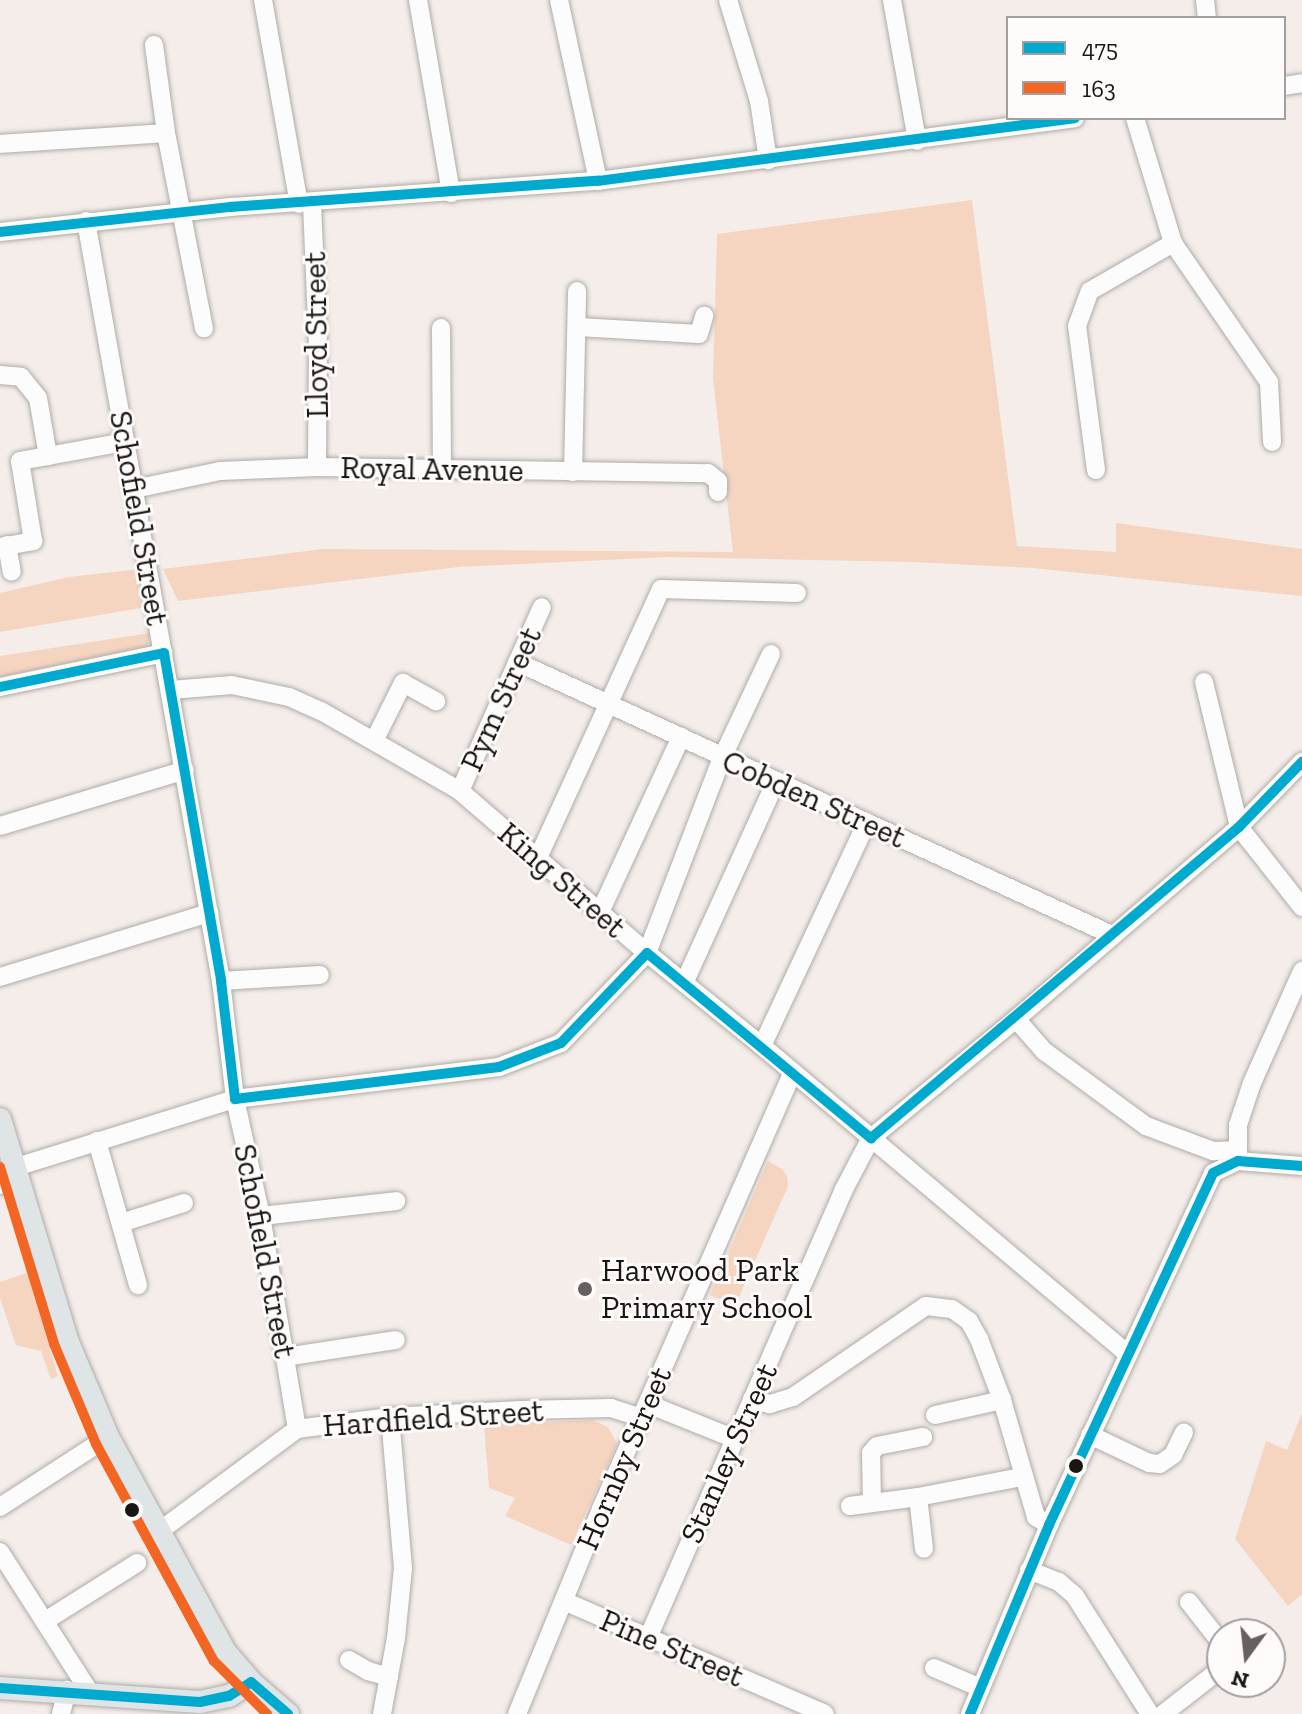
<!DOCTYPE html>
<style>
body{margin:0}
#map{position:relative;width:1302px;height:1714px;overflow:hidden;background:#f4ede9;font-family:"Zilla Slab",serif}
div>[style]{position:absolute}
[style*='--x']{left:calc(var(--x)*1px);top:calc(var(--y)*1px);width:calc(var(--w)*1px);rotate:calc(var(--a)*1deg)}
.green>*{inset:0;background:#f5d5c0}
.roads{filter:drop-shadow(0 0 2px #b0aba8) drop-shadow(0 0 2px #b0aba8)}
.minor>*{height:18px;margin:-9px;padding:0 9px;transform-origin:9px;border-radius:9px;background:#fdfcfc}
.major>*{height:22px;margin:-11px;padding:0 11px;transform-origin:11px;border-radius:11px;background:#dfe4e7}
.bus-1>*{height:10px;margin:-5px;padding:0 5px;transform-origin:5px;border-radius:5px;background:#00a9ce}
.bus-2>*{height:10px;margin:-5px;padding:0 5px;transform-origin:5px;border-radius:5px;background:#f26522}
.dots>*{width:22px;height:22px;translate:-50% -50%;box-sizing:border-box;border:4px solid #fefbfa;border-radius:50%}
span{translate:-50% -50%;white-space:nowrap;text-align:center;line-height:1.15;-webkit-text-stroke:6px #fefbfa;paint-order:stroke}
.street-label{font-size:32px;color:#1a1614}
.poi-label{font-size:32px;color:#1a1614}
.left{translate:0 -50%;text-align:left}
.legend{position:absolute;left:1006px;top:16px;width:280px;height:104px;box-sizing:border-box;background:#fefbfa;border:2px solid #a39f9e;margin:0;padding:10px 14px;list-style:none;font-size:24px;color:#1a1614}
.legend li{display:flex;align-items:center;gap:16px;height:40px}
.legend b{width:40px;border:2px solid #a39f9e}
.north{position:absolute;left:1206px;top:1618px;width:80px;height:80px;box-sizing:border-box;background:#fefbfa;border:2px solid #a39f9e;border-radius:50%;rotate:195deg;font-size:22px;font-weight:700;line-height:32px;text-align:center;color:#1a1614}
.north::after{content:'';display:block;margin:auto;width:28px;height:36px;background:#66615f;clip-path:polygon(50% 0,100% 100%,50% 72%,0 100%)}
</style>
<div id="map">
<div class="green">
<div style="clip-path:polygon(972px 200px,1017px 546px,1116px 552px,1116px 523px,1302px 549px,1302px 596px,1033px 568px,913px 562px,668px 557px,459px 567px,178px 601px,163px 569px,323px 549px,733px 552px,713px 379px,717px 234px)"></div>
<div style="clip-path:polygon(140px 569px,147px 607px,0 632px,0 593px,69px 577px)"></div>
<div style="clip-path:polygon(150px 633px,147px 647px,0 677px,0 656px)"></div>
<div style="clip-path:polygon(768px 1161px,782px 1169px,787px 1176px,788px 1186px,735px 1306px,710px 1295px)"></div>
<div style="clip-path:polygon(27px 1273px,58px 1376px,51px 1379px,41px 1351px,16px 1345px,0 1298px,0 1282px)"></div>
<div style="clip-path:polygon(1302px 1413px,1302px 1594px,1288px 1606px,1235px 1539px,1266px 1441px,1287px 1450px)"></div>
<div style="clip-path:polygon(592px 1420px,608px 1427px,617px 1444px,571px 1545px,505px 1516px,515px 1498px,489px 1488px,484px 1425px)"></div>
</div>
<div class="roads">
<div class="minor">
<div style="--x:263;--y:0;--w:207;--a:80"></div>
<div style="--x:418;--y:0;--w:196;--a:80.3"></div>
<div style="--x:559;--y:0;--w:185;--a:77.8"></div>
<div style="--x:728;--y:0;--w:106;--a:72.9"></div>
<div style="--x:759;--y:101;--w:60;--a:81.3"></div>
<div style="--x:892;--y:0;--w:143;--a:79.9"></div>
<div style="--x:1205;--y:0;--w:18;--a:84"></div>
<div style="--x:154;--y:45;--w:89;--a:82.2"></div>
<div style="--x:166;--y:133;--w:199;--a:79"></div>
<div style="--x:1284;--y:86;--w:18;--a:-9"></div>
<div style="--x:1135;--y:118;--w:131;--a:73.1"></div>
<div style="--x:1173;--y:243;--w:169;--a:55.4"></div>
<div style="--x:1269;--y:382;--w:60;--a:87.1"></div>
<div style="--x:0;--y:144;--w:166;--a:-3.8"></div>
<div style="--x:312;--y:203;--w:143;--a:87.6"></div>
<div style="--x:318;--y:346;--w:121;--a:90.5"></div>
<div style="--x:86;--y:221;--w:772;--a:79.93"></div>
<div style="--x:221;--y:981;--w:119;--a:83.2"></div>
<div style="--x:235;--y:1099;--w:120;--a:77.5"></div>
<div style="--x:261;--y:1216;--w:216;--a:80.4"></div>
<div style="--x:0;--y:232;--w:232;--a:-6.2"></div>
<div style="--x:231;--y:207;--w:368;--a:-4.1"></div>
<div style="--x:598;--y:181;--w:481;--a:-7.5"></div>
<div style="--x:578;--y:327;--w:121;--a:3.3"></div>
<div style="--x:699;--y:334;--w:19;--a:-74"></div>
<div style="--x:441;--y:328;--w:140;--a:89.6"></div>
<div style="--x:0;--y:375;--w:21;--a:5"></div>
<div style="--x:21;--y:377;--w:27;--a:51"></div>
<div style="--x:38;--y:398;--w:59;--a:80.2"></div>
<div style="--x:1096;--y:470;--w:145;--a:-97.5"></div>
<div style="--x:1077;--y:326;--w:37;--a:-70"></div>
<div style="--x:1090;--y:291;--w:96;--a:-30"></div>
<div style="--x:573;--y:472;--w:181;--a:-88.7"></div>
<div style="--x:134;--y:489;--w:88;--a:-11.8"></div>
<div style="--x:220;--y:471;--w:97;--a:-2.4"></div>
<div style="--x:317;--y:467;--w:391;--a:0.9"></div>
<div style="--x:708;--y:473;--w:13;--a:39"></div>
<div style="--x:718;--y:481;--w:11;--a:90"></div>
<div style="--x:7;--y:545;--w:27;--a:80"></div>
<div style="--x:0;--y:547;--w:34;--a:-10"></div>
<div style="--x:33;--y:541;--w:81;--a:-99.2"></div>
<div style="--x:20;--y:461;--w:107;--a:-10.3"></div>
<div style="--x:517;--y:662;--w:655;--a:24.65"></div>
<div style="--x:1204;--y:682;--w:149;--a:76.4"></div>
<div style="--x:1239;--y:827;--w:102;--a:51.8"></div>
<div style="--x:0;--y:687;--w:167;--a:-11.7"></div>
<div style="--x:171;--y:690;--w:61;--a:-4.7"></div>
<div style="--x:232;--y:685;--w:58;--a:11.9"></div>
<div style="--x:289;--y:697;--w:35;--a:24"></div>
<div style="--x:321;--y:711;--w:160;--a:29.9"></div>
<div style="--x:460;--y:791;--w:247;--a:40.9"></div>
<div style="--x:647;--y:953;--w:148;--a:39"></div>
<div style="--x:762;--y:1046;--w:478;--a:40.1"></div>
<div style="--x:374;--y:741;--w:65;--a:-63.4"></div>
<div style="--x:403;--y:683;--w:38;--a:29"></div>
<div style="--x:460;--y:791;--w:201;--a:-66"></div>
<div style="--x:0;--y:826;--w:193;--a:-16.8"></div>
<div style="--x:537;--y:860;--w:298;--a:-65.4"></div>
<div style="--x:661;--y:589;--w:136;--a:1.7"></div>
<div style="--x:601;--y:910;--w:191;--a:-65.2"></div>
<div style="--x:0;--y:977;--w:219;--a:-17"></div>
<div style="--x:221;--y:981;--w:99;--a:-3.5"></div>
<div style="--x:685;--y:981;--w:220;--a:-65.5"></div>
<div style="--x:1016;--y:1019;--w:43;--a:48.8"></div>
<div style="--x:1044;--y:1051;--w:127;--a:36.3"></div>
<div style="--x:1146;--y:1126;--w:72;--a:20.5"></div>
<div style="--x:1213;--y:1151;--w:23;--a:-2"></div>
<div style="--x:762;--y:1046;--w:247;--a:-64.9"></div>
<div style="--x:97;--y:1141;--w:150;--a:74.1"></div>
<div style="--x:1238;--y:1161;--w:36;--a:-90"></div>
<div style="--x:1238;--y:1125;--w:44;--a:-71.6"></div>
<div style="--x:1252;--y:1083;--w:123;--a:-65.9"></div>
<div style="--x:13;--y:1168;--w:232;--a:-17.3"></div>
<div style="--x:235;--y:1099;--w:266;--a:-6.9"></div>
<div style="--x:499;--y:1067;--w:66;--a:-21.2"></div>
<div style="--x:561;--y:1043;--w:124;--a:-46.3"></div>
<div style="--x:647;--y:953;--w:209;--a:-69"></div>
<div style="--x:722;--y:758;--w:115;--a:-64.8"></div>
<div style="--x:0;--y:1185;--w:17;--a:-24"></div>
<div style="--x:261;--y:1216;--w:136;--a:-6.3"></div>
<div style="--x:121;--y:1223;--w:66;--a:-17.6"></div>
<div style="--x:285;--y:1357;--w:112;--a:-8.7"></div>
<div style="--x:752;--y:1399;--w:19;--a:16"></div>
<div style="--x:770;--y:1404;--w:24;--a:-17"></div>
<div style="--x:793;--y:1397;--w:161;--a:-34.4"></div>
<div style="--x:926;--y:1306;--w:26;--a:7"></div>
<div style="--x:952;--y:1309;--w:21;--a:35"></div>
<div style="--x:969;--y:1321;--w:21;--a:61"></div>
<div style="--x:979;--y:1339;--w:65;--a:69.3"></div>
<div style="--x:1002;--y:1400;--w:122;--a:73.8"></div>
<div style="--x:1036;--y:1517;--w:15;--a:32"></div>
<div style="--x:648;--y:1404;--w:94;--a:21.9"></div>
<div style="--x:935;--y:1415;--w:69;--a:-12.6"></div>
<div style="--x:1090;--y:1435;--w:65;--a:25.4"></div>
<div style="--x:1149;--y:1463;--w:11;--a:5"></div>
<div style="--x:1160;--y:1464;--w:16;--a:-35"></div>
<div style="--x:1173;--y:1455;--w:25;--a:-64"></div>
<div style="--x:918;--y:1497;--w:52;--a:83.4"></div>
<div style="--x:872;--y:1503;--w:50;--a:-91.1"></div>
<div style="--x:871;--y:1453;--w:9;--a:-49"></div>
<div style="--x:877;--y:1446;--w:47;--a:-11.1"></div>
<div style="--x:850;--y:1506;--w:69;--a:-7.5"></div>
<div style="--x:918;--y:1497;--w:106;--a:-10.9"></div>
<div style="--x:0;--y:1507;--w:129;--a:-32.9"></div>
<div style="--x:161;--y:1530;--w:169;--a:-36.6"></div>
<div style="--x:297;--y:1429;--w:94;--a:-7.4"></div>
<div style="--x:390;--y:1417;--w:131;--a:-3.1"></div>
<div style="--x:521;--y:1410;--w:90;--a:-1.3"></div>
<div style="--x:611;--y:1408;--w:33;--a:18"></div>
<div style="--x:0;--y:1552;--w:165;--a:57.4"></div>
<div style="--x:1029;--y:1570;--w:32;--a:22"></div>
<div style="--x:1059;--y:1582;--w:21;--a:41"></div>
<div style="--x:1075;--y:1596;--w:140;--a:57.6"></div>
<div style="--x:564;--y:1601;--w:284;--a:23.4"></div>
<div style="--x:1189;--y:1602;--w:53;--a:51.8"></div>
<div style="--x:45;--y:1621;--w:109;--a:-32.2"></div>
<div style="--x:648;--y:1638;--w:488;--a:-66.4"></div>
<div style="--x:843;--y:1191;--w:60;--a:-62.2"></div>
<div style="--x:871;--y:1138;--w:188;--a:-39.4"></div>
<div style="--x:1016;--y:1019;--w:294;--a:-40.7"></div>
<div style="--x:1239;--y:827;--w:91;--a:-45.9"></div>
<div style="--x:349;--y:1660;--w:22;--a:30"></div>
<div style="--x:368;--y:1671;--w:22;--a:16"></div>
<div style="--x:934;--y:1668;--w:51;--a:23.1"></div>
<div style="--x:61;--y:1714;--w:25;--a:-76"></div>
<div style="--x:382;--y:1714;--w:77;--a:-79.6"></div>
<div style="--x:396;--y:1638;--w:70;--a:-84.3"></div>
<div style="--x:403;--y:1568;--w:152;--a:-94.9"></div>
<div style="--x:517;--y:1714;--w:222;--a:-67.7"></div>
<div style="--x:601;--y:1509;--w:477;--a:-66.3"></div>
<div style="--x:970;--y:1714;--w:205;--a:-67.3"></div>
<div style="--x:1049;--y:1525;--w:388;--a:-65"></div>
<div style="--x:1213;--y:1173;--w:28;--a:-26"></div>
<div style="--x:1238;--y:1161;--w:64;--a:4.5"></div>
<div style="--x:1163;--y:1714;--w:75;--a:-37.9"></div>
</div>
<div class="major">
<div style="--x:0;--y:1119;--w:231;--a:73.1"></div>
<div style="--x:67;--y:1340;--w:105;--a:67.1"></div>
<div style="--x:108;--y:1437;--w:246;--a:61.4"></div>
<div style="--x:226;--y:1653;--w:38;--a:49"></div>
<div style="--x:251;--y:1682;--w:49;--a:40.9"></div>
<div style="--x:0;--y:1688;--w:200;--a:4"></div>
<div style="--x:200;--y:1702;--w:30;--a:-12"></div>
<div style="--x:229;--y:1696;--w:26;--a:-32"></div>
</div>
</div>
<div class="bus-1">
<div style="--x:0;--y:232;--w:232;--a:-6.2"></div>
<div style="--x:231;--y:207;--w:368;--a:-4.1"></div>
<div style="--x:598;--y:181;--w:481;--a:-7.5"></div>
<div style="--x:0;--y:687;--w:167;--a:-11.7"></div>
<div style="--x:164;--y:653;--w:333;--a:80.1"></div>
<div style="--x:221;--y:981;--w:119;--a:83.2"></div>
<div style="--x:235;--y:1099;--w:266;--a:-6.9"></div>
<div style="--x:499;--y:1067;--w:66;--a:-21.2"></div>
<div style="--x:561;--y:1043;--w:124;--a:-46.3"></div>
<div style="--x:647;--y:953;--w:291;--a:39.6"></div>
<div style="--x:871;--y:1138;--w:482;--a:-40.2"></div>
<div style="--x:1239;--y:827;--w:91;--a:-45.9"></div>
<div style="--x:0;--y:1688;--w:200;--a:4"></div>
<div style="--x:200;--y:1702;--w:30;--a:-12"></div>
<div style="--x:229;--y:1696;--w:26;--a:-32"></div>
<div style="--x:251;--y:1682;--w:49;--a:40.9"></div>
<div style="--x:970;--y:1714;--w:205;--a:-67.3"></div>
<div style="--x:1049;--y:1525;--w:388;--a:-65"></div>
<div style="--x:1213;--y:1173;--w:28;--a:-26"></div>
<div style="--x:1238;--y:1161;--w:64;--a:4.5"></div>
</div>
<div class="bus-2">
<div style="--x:0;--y:1167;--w:185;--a:73"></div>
<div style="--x:54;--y:1344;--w:108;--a:67.2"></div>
<div style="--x:96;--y:1444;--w:247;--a:61.5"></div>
<div style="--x:214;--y:1661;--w:75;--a:45"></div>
</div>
<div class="dots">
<div style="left:585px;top:1289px;background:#66615f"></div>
<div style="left:1076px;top:1466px;background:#1a1614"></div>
<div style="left:132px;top:1510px;background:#1a1614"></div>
</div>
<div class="street-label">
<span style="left:316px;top:335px;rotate:-91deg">Lloyd Street</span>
<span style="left:432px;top:469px;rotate:1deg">Royal Avenue</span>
<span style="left:139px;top:518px;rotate:80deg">Schofield Street</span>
<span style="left:501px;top:699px;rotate:-66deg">Pym Street</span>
<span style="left:814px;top:799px;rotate:24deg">Cobden Street</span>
<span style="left:562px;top:880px;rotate:41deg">King Street</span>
<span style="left:265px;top:1251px;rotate:79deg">Schofield Street</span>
<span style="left:433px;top:1418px;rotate:-4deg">Hardfield Street</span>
<span style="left:729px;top:1453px;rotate:-66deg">Stanley Street</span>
<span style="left:624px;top:1458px;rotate:-67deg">Hornby Street</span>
<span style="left:672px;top:1648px;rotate:23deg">Pine Street</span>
</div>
<div class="poi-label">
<span class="left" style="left:601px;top:1289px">Harwood Park<br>Primary School</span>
</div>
<ul class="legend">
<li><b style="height:10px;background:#00a9ce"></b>475</li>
<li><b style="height:10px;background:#f26522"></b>163</li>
</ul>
<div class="north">N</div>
</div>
